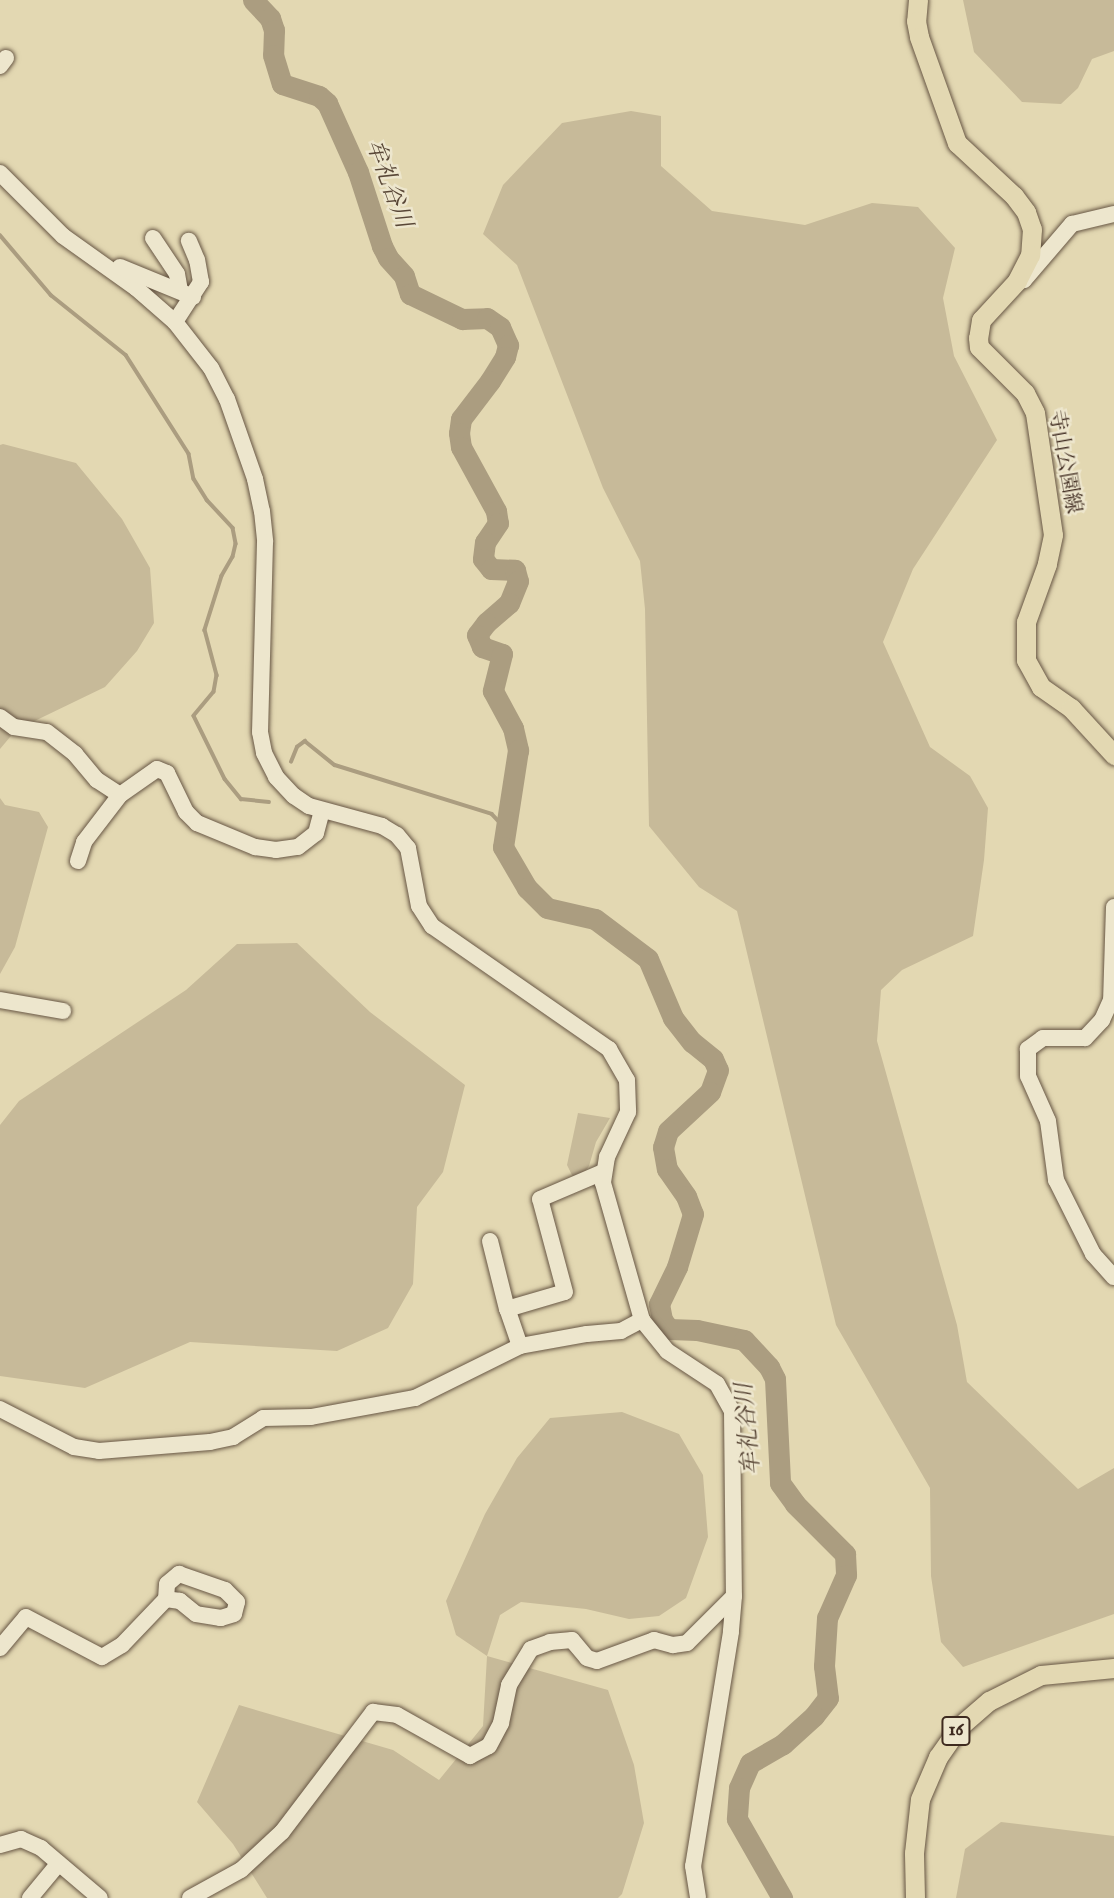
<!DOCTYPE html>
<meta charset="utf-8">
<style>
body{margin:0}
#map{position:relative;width:1114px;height:1898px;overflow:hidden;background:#e3d8b2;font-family:"IM FELL English","Noto Serif JP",serif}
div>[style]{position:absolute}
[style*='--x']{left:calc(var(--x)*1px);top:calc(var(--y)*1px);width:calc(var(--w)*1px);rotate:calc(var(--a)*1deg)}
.green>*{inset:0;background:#c7ba99}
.stream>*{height:3.5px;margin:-1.75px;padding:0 1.75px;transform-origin:1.75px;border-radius:1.75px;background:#ab9d80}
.river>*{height:21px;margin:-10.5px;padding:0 10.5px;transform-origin:10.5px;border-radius:10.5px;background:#ab9d80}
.roads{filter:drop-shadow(0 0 2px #675644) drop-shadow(0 0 2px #675644)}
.minor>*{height:16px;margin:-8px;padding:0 8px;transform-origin:8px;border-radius:8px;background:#ede6cd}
.major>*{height:19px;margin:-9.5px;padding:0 9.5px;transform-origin:9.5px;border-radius:9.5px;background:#e3d8b2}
span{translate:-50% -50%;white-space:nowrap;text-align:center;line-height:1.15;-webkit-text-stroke:5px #ede6cd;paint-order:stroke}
.shield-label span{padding:2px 5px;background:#ede6cd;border:2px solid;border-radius:5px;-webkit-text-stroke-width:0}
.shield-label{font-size:19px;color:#3e2a1f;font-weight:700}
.street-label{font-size:21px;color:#3e2a1f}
.water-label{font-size:23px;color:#594737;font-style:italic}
</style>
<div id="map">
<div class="green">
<div style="clip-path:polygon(963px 0,1114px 0,1114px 51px,1092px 59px,1078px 88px,1061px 104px,1022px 102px,974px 52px)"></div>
<div style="clip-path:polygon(631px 111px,661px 116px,661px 166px,712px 211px,805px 225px,872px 203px,918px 207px,955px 248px,943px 298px,954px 356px,997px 440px,913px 569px,883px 642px,930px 747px,970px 776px,988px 808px,984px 860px,973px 936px,902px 970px,881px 990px,877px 1041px,957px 1325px,967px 1382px,1078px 1489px,1114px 1468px,1114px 1614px,963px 1667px,941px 1642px,931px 1576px,930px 1488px,836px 1325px,737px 911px,699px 887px,649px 826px,645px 609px,640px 561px,603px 488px,517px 265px,483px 234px,503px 185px,562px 123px)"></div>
<div style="clip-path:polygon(3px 444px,76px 463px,122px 519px,150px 568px,154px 623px,137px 651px,105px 687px,16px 730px,0 749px,0 445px)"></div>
<div style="clip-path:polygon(0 798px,5px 805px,39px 812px,48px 827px,15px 947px,0 974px)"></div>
<div style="clip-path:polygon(297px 943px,370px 1012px,465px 1085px,443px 1172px,417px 1207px,413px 1284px,388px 1328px,337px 1351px,190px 1342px,85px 1388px,0 1376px,0 1125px,19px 1101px,186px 990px,237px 944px)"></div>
<div style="clip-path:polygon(578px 1113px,610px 1118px,596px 1142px,589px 1166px,584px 1173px,573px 1177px,567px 1165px)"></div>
<div style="clip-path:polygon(622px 1412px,679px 1434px,703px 1475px,708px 1537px,686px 1598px,659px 1616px,629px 1619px,586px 1609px,521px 1602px,500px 1615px,487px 1656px,608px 1690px,634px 1765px,644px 1823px,622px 1894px,618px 1898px,267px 1898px,233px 1844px,197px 1802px,239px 1705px,393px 1750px,439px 1780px,483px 1726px,487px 1656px,456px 1635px,446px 1601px,485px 1514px,517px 1458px,550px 1418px)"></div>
<div style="clip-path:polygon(1001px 1822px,1114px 1836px,1114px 1898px,956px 1898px,965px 1849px)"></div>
</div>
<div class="stream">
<div style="--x:0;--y:235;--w:79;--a:49.6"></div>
<div style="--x:51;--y:295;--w:96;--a:38.7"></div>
<div style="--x:126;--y:355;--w:117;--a:57.5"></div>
<div style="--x:189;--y:454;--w:25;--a:79"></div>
<div style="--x:194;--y:479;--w:25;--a:58"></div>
<div style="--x:207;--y:500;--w:38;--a:47"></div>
<div style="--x:233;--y:528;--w:16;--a:79"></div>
<div style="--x:236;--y:544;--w:13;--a:103"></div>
<div style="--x:233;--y:557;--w:22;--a:120"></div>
<div style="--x:222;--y:576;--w:57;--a:107.5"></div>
<div style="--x:205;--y:630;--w:47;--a:75.1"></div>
<div style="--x:217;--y:675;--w:17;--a:100"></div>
<div style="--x:214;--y:692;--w:31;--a:130"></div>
<div style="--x:194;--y:716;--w:70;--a:63.8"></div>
<div style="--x:225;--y:779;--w:26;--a:51"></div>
<div style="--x:241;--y:799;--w:28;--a:6"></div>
<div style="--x:291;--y:762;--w:16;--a:-68"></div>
<div style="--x:297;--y:747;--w:10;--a:-37"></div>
<div style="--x:305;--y:741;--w:38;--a:39"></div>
<div style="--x:335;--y:765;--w:164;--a:17.3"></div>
<div style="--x:492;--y:814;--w:19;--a:47"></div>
</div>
<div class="river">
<div style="--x:253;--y:0;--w:25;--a:47"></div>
<div style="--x:270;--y:18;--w:13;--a:72"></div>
<div style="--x:274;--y:30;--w:25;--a:92"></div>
<div style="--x:273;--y:55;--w:30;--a:73"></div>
<div style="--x:282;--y:84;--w:39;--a:18"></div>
<div style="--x:319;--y:96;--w:11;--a:41"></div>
<div style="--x:327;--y:103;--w:76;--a:65.8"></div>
<div style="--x:358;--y:172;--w:78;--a:72"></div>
<div style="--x:382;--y:246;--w:13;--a:63"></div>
<div style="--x:388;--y:258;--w:24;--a:48"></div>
<div style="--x:404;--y:276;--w:19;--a:72"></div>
<div style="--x:410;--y:294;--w:58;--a:25.7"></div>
<div style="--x:462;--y:319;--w:25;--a:-2"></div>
<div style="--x:487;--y:318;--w:16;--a:35"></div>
<div style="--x:500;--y:327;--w:20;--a:66"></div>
<div style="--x:508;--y:345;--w:12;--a:104"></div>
<div style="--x:505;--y:357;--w:28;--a:122"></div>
<div style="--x:490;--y:381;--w:48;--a:127.3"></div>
<div style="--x:461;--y:419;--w:14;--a:98"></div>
<div style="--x:459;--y:433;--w:14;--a:82"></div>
<div style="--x:461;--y:447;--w:73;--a:61.3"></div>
<div style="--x:496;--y:511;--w:12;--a:81"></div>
<div style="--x:498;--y:523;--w:23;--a:124"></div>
<div style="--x:485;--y:542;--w:17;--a:97"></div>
<div style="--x:483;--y:559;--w:13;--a:51"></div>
<div style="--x:491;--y:569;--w:24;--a:2"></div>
<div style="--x:515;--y:570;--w:11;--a:75"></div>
<div style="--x:518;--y:581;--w:24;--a:112"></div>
<div style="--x:509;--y:603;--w:30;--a:139"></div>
<div style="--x:486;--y:623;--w:15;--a:127"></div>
<div style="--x:477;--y:635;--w:13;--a:67"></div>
<div style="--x:482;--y:647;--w:21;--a:19"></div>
<div style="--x:502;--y:654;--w:38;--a:104"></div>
<div style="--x:493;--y:691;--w:42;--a:61.6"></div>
<div style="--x:513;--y:728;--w:23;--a:77"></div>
<div style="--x:518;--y:750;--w:98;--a:98.8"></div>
<div style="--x:503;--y:847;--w:48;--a:59.7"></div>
<div style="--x:527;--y:888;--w:28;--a:45"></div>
<div style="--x:547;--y:908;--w:49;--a:12.9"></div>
<div style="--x:595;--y:919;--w:66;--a:37"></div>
<div style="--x:648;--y:959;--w:64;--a:67"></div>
<div style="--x:673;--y:1018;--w:31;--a:52"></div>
<div style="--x:692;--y:1042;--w:27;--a:39"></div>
<div style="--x:713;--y:1059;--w:12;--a:66"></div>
<div style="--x:718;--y:1070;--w:23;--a:110"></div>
<div style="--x:710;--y:1092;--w:57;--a:137.1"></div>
<div style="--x:668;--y:1131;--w:17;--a:107"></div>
<div style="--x:663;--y:1147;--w:22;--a:80"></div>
<div style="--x:667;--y:1169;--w:33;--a:55"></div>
<div style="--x:686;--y:1196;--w:19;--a:69"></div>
<div style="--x:693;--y:1214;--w:55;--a:106.8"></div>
<div style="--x:677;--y:1267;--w:41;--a:115.9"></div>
<div style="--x:659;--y:1304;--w:16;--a:79"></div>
<div style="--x:662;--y:1320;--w:11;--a:52"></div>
<div style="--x:669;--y:1329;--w:28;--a:2"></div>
<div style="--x:697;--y:1330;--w:48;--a:12"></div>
<div style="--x:744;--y:1340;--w:37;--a:47"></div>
<div style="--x:769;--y:1367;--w:13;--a:63"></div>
<div style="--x:775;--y:1379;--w:104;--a:87.2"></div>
<div style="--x:780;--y:1483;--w:26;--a:54"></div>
<div style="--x:795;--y:1504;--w:71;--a:45"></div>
<div style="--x:845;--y:1554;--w:21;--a:87"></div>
<div style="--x:846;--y:1575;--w:47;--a:113.8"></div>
<div style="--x:827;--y:1618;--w:48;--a:93.6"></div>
<div style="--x:824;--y:1666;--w:32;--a:83"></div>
<div style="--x:828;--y:1698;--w:23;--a:128"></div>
<div style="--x:814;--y:1716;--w:42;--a:137.9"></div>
<div style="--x:783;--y:1744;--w:38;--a:150"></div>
<div style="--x:750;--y:1763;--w:27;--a:114"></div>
<div style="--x:739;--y:1788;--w:31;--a:94"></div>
<div style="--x:737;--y:1819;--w:91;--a:60.3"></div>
</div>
<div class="roads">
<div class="minor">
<div style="--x:0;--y:66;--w:10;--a:-53"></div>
<div style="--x:0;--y:173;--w:89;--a:45"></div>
<div style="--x:63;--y:236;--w:90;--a:35.5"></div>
<div style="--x:136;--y:288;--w:52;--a:41.1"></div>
<div style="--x:175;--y:322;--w:58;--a:52"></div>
<div style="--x:211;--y:368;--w:35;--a:63"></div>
<div style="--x:227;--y:399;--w:85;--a:70.7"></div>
<div style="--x:255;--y:479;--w:33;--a:78"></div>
<div style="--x:262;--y:511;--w:31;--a:84"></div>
<div style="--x:265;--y:542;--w:190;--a:91.5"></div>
<div style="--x:260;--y:732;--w:21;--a:79"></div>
<div style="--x:264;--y:753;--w:27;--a:63"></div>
<div style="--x:276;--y:777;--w:26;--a:47"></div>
<div style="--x:294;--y:796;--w:18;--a:34"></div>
<div style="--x:309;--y:806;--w:76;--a:15.3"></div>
<div style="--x:382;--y:826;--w:17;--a:31"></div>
<div style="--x:397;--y:835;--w:17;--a:50"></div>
<div style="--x:408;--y:848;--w:59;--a:79.3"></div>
<div style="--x:419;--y:906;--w:24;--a:57"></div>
<div style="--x:432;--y:926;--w:216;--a:34.8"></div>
<div style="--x:609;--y:1049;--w:36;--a:60"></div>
<div style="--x:627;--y:1080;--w:32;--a:88"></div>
<div style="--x:628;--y:1112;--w:50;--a:115"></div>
<div style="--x:607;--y:1157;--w:26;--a:99"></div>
<div style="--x:603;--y:1183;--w:142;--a:74.1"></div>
<div style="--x:642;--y:1320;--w:40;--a:51"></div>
<div style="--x:667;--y:1351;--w:60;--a:33.4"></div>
<div style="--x:717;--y:1384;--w:31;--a:61"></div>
<div style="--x:732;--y:1411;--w:185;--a:89.4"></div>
<div style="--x:734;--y:1596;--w:36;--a:95"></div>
<div style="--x:731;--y:1632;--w:237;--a:99.2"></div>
<div style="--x:693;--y:1866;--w:32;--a:81"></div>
<div style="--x:153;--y:238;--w:43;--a:56.3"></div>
<div style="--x:177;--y:274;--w:17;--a:80"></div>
<div style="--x:120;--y:267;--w:79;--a:22.3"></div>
<div style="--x:1018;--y:281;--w:6;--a:-9"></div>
<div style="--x:1024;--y:280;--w:74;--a:-49.4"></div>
<div style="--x:1072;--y:224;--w:43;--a:-13.4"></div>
<div style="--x:175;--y:322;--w:48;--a:-57"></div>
<div style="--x:201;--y:282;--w:22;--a:-100"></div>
<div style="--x:197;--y:260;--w:21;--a:-113"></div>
<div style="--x:0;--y:717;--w:17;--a:36"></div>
<div style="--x:14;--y:727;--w:33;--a:9"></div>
<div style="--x:47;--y:732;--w:36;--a:38"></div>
<div style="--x:75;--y:754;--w:34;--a:50"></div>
<div style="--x:97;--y:780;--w:27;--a:33"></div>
<div style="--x:78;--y:861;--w:20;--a:-72"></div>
<div style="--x:84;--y:842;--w:59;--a:-52.5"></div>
<div style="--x:120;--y:795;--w:45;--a:-35.1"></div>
<div style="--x:157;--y:769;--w:11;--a:22"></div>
<div style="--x:167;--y:773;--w:43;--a:64"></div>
<div style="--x:186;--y:812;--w:16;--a:45"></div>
<div style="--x:197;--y:823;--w:63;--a:22.5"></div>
<div style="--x:255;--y:847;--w:21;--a:8"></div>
<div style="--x:276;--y:850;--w:22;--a:-8"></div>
<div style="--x:298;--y:847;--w:23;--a:-38"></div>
<div style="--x:316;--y:833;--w:23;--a:-75"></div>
<div style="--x:1114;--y:907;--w:93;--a:91.8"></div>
<div style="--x:1111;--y:1000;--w:22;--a:114"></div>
<div style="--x:1102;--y:1020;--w:25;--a:133"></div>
<div style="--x:1085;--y:1038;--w:42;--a:180"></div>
<div style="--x:1043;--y:1038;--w:19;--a:144"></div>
<div style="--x:1028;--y:1049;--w:27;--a:90"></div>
<div style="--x:1028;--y:1076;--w:49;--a:66"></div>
<div style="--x:1048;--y:1121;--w:60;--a:82.3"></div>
<div style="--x:1056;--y:1180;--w:83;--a:63.4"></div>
<div style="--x:1093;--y:1254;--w:31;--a:48"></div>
<div style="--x:0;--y:1000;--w:64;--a:9.9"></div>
<div style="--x:490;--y:1241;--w:70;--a:76"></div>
<div style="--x:520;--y:1346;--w:39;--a:-109"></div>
<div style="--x:507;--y:1309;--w:60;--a:-16.3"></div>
<div style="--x:565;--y:1292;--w:96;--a:-105"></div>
<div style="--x:540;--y:1199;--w:69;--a:-23.2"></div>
<div style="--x:0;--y:1409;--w:83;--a:27.2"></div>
<div style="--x:74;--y:1447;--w:25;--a:9"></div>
<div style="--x:99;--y:1451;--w:111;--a:-4.6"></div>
<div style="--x:210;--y:1442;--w:24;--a:-12"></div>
<div style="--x:233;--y:1437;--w:36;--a:-32"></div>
<div style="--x:263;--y:1418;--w:48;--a:-1.2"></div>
<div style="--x:311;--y:1417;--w:106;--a:-10.4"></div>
<div style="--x:415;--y:1398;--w:117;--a:-26.3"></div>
<div style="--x:520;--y:1346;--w:68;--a:-10.2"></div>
<div style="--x:587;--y:1334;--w:34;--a:-5"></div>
<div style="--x:621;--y:1331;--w:24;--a:-28"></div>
<div style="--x:0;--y:1648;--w:40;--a:-50"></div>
<div style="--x:26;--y:1617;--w:86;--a:27.8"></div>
<div style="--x:102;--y:1657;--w:23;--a:-31"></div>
<div style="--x:122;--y:1645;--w:64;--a:-46.3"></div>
<div style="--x:166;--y:1599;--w:15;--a:-86"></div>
<div style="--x:167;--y:1584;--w:16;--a:-40"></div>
<div style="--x:179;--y:1574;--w:49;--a:19.2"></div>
<div style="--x:225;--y:1590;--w:17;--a:45"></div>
<div style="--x:237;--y:1602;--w:12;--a:104"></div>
<div style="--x:234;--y:1614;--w:14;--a:163"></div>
<div style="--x:221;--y:1618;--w:25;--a:-171"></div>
<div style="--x:196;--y:1614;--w:21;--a:-141"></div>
<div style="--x:180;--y:1601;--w:14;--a:-172"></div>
<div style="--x:0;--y:1845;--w:22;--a:-16"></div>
<div style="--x:21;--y:1839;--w:22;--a:24"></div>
<div style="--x:41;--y:1848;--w:77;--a:40.3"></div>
<div style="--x:30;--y:1898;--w:45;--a:-50.4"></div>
<div style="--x:190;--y:1898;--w:58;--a:-28.8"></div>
<div style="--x:241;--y:1870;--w:56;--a:-42.8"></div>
<div style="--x:282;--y:1832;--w:151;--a:-52.8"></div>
<div style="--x:373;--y:1712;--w:24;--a:7"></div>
<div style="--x:397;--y:1715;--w:84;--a:29.3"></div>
<div style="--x:470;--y:1756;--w:21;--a:-28"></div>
<div style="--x:489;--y:1746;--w:26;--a:-62"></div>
<div style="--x:501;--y:1723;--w:39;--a:-78"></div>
<div style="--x:509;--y:1685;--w:42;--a:-58.6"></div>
<div style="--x:531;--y:1649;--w:20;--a:-20"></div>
<div style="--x:550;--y:1642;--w:22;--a:-5"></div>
<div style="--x:572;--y:1640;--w:23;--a:50"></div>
<div style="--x:587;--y:1658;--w:10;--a:17"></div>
<div style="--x:597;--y:1661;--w:61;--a:-20.2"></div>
<div style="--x:654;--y:1640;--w:20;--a:15"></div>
<div style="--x:673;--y:1645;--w:14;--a:-8"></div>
<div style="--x:687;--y:1643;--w:66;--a:-45"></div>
</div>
<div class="major">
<div style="--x:918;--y:0;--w:21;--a:95"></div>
<div style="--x:916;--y:21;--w:16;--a:79"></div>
<div style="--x:919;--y:37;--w:113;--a:70.3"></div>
<div style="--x:957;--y:143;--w:78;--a:42.9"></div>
<div style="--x:1014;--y:196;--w:20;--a:53"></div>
<div style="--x:1026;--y:212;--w:18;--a:71"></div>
<div style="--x:1032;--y:229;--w:26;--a:94"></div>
<div style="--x:1030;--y:255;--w:29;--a:117"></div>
<div style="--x:1017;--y:281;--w:53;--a:132.7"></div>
<div style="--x:981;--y:320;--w:18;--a:99"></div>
<div style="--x:978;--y:338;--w:9;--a:84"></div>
<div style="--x:979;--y:347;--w:65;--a:45"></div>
<div style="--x:1025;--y:393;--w:22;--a:63"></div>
<div style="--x:1035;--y:413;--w:123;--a:81.6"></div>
<div style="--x:1053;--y:535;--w:30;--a:102"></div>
<div style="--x:1047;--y:564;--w:62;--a:109.9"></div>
<div style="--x:1026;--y:622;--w:38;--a:90"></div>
<div style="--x:1026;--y:660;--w:31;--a:61"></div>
<div style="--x:1041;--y:687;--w:37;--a:35"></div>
<div style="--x:1071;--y:708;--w:64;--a:47.5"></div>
<div style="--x:915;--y:1898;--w:45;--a:-91.3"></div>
<div style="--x:914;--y:1853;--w:54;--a:-83.7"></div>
<div style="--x:920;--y:1799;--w:46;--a:-66.8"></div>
<div style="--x:938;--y:1757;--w:38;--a:-55"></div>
<div style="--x:960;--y:1726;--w:38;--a:-41"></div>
<div style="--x:989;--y:1701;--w:58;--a:-26.6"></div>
<div style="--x:1041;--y:1675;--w:73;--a:-5.5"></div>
</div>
</div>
<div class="shield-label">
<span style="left:956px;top:1731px">16</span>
</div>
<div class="street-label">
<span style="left:1064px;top:462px;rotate:80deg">寺山公園線</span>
</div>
<div class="water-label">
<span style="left:388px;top:184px;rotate:70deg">牟礼谷川</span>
<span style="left:749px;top:1429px;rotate:-95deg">牟礼谷川</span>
</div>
</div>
